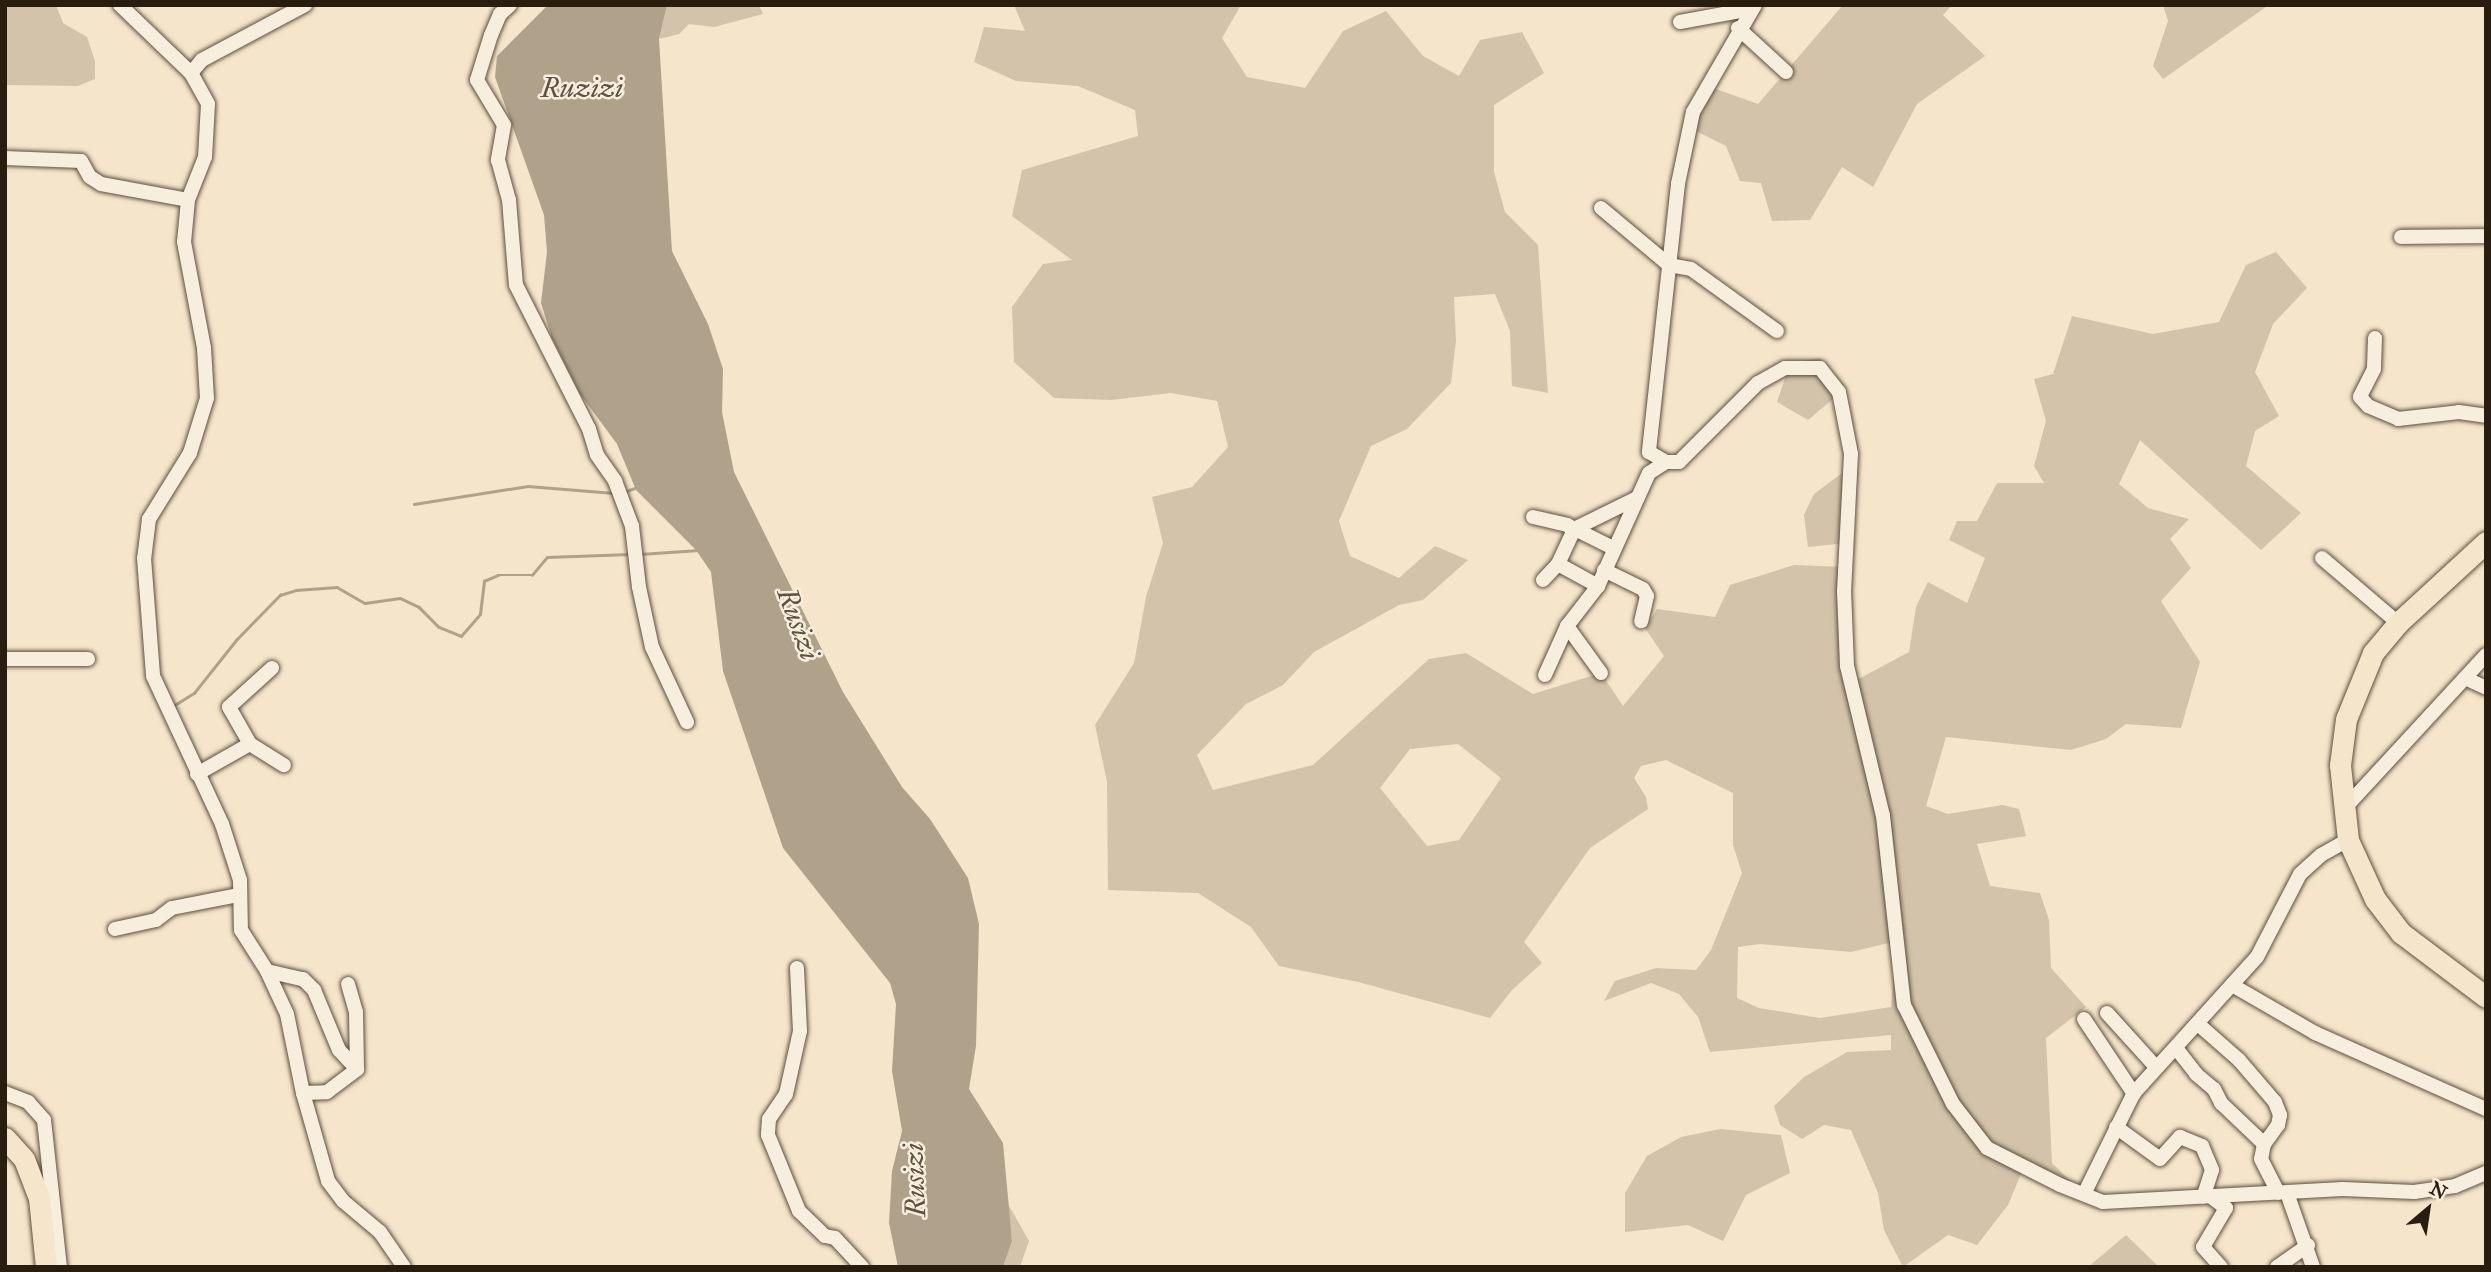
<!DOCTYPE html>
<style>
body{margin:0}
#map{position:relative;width:2491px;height:1272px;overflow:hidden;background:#f5e5ca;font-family:"IM FELL Great Primer",serif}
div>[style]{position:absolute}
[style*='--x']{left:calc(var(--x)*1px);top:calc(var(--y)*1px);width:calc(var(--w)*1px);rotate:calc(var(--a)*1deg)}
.green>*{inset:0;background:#d2c3aa}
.water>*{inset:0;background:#b0a18b}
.stream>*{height:2.5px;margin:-1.25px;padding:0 1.25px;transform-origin:1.25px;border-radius:1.25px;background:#b0a18b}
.roads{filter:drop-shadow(0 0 2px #5c4f3e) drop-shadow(0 0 2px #5c4f3e)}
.minor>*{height:14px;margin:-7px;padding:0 7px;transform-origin:7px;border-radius:7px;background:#f8eedd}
.highway>*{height:21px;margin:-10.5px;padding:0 10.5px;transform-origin:10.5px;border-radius:10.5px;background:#f5e5ca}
span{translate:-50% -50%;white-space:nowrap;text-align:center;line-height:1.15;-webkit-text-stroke:5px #f8eedd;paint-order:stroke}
.water-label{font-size:28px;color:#5f5241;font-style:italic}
.frame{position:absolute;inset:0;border:7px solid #291d10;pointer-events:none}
.north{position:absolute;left:2393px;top:1174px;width:70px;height:70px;-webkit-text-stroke:5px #f8eedd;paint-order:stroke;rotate:29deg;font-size:19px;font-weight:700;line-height:28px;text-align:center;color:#291d10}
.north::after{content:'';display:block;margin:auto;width:24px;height:32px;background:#291d10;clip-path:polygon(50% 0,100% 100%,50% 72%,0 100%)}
</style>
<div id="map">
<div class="green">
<div style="clip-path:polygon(5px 5px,56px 5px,63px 23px,87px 37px,95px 61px,95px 79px,78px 86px,5px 85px)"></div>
<div style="clip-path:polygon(667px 5px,759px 5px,763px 14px,714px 27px,689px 24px,679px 34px,659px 39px)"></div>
<div style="clip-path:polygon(evenodd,1014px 5px,1241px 5px,1222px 38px,1247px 77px,1305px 88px,1343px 31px,1386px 11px,1423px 56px,1459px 76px,1480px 40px,1522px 32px,1544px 73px,1494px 105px,1494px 172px,1505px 212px,1538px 245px,1548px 393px,1512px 386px,1510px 331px,1495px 294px,1454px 297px,1456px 341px,1451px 383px,1407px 429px,1371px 446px,1339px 521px,1350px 556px,1399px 578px,1435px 546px,1468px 560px,1423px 600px,1399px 605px,1314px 652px,1283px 685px,1246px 704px,1197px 755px,1213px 790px,1313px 765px,1429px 659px,1466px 653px,1533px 694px,1601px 673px,1623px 706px,1664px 656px,1645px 628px,1657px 609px,1715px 617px,1730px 585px,1794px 565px,1845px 567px,1851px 683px,1909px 652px,1916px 607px,1928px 582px,1967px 603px,1985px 558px,1949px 540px,1957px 521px,1977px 521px,1997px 483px,2044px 483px,2034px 466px,2046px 421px,2034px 379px,2053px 374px,2072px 316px,2153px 334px,2219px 322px,2246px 265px,2276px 252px,2307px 288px,2273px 324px,2255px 372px,2279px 416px,2255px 431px,2246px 466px,2301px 513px,2261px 550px,2140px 440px,2119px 484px,2148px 508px,2189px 519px,2170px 539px,2191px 568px,2161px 601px,2200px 662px,2181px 728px,2126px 724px,2106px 739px,2071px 750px,1946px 737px,1926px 806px,1948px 814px,2002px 805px,2019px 809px,2026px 836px,1977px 844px,1990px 886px,2040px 893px,2049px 920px,2051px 968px,2086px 1007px,2046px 1038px,2052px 1163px,2084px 1194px,2023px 1169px,2008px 1205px,1977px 1245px,1948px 1235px,1903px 1267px,1884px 1230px,1878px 1193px,1851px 1130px,1824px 1125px,1802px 1139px,1780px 1125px,1774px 1106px,1804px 1077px,1847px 1052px,1891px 1050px,1891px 1035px,1710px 1052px,1698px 1017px,1679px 994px,1651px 983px,1604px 1001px,1615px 981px,1656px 968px,1696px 970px,1711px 950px,1742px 873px,1733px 845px,1733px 793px,1666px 760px,1641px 766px,1634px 778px,1646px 797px,1648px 809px,1590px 848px,1524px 942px,1542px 963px,1512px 990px,1490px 1018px,1358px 982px,1279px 966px,1251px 927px,1198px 893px,1108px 890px,1107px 782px,1095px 725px,1134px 663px,1146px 597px,1163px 543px,1152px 497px,1192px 487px,1228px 447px,1217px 401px,1171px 393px,1111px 400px,1054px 398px,1014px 362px,1012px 307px,1043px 264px,1072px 260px,1012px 216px,1022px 170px,1138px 136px,1135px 110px,1078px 86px,1016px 81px,974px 62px,984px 27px,1025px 31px,1014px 5px,1458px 744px,1501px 778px,1459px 840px,1427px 846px,1380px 788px,1410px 749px,1458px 744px,1014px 5px,1897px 941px,1891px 1007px,1820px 1018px,1759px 1008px,1737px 998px,1738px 947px,1760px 944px,1851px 952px,1897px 941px)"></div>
<div style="clip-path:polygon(1843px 5px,1952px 5px,1943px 15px,1985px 56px,1917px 104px,1873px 187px,1842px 167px,1810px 220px,1772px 221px,1761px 183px,1740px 181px,1726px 146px,1696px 131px,1705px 85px,1758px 104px)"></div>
<div style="clip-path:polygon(2163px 5px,2269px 5px,2163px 79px,2153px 66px,2168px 21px)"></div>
<div style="clip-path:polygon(1820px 358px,1832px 373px,1833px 399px,1808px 420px,1777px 402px,1790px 363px)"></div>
<div style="clip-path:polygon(1853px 465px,1846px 543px,1808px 547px,1804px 515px,1814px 494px)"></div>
<div style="clip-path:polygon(1721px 1129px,1781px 1135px,1790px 1173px,1746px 1195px,1723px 1241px,1688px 1225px,1625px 1232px,1625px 1193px,1647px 1156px,1681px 1137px)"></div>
<div style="clip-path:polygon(1008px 1204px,1029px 1241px,1020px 1267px,1003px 1267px,1012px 1241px)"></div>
<div style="clip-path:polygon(2126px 1235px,2159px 1267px,2088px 1267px)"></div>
</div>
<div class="water">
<div style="clip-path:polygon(548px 5px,667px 5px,659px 39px,672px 251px,708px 324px,723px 369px,722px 412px,734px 472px,843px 692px,902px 787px,930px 819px,968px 878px,979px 924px,976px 1046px,969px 1089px,1003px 1143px,1012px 1241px,1003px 1267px,898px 1267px,889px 1223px,892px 1171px,902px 1131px,892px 1071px,896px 1004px,890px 983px,783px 848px,723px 671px,711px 572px,696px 550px,636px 490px,617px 444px,580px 394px,552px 338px,541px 303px,547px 252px,544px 215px,495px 77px,497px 56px)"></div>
</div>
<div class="stream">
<div style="--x:624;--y:492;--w:14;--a:-21"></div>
<div style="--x:414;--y:504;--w:115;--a:-9"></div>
<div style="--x:528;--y:486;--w:86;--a:4.7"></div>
<div style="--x:640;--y:554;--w:59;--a:-3.9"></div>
<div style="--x:173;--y:706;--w:25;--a:-32"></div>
<div style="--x:194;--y:693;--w:69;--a:-51.5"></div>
<div style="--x:237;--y:639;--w:62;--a:-45.7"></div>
<div style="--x:280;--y:595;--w:17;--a:-17"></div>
<div style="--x:296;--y:590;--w:41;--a:-4.2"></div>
<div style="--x:337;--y:587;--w:32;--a:30"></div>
<div style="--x:365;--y:603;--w:35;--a:-8"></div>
<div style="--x:400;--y:598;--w:21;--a:25"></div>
<div style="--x:419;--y:607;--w:28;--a:45"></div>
<div style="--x:439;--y:627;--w:24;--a:22"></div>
<div style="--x:461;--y:636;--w:29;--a:-49"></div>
<div style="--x:480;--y:614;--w:33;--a:-83"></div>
<div style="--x:484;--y:581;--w:15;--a:-23"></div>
<div style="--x:498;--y:575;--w:34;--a:0"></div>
<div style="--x:532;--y:575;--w:23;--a:-50"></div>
<div style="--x:547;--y:557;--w:83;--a:-2.1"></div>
</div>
<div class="roads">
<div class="minor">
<div style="--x:120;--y:5;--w:98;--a:43.8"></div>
<div style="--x:191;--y:73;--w:35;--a:61"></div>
<div style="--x:208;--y:104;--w:53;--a:93.2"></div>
<div style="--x:205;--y:157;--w:46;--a:111.6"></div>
<div style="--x:188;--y:200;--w:42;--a:95.4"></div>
<div style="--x:184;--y:242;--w:108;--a:79.3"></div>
<div style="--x:204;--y:348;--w:50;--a:86.6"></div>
<div style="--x:207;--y:398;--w:58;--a:107.2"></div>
<div style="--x:190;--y:453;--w:78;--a:121.8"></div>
<div style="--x:149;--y:519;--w:39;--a:97"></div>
<div style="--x:144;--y:558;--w:118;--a:85.6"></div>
<div style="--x:153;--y:676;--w:163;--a:65"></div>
<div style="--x:222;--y:824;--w:59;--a:72.2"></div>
<div style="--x:240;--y:880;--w:50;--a:88.9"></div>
<div style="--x:241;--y:930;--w:49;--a:57.6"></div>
<div style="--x:267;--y:971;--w:47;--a:65.1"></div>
<div style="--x:287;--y:1014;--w:81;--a:78.6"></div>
<div style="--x:303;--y:1093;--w:91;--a:74.1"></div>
<div style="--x:328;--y:1181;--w:25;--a:53"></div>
<div style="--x:343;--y:1201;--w:48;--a:40"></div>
<div style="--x:380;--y:1232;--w:42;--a:55.6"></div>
<div style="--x:510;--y:5;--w:13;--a:138"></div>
<div style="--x:500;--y:14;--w:23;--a:113"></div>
<div style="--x:491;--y:35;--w:47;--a:107.3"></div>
<div style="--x:477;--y:80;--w:52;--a:59"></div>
<div style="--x:504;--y:125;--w:36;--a:100"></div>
<div style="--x:498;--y:160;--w:41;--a:74.6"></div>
<div style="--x:509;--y:200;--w:85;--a:85.3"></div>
<div style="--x:516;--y:285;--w:161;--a:63.1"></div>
<div style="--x:589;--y:429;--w:27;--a:73"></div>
<div style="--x:597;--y:455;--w:32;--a:55"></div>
<div style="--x:615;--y:481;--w:48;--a:69.3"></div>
<div style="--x:632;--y:526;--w:61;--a:83.5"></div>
<div style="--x:639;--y:587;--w:61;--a:77.8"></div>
<div style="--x:652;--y:647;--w:83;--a:65"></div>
<div style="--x:1755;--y:5;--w:124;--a:120.1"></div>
<div style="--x:1693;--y:112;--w:74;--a:101.8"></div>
<div style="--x:1678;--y:184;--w:270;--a:96.2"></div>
<div style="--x:1649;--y:452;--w:20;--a:30"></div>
<div style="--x:1666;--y:462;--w:13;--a:0"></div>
<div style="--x:1679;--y:462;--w:112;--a:-45"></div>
<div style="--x:1758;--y:383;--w:31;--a:-29"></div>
<div style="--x:1785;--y:368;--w:35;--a:0"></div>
<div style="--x:1820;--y:368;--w:31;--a:52"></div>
<div style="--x:1839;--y:392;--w:63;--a:79"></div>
<div style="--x:1851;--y:454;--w:137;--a:92.9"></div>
<div style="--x:1844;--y:591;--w:75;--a:87.7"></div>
<div style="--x:1847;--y:666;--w:154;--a:76.5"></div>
<div style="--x:1883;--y:816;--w:190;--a:83.7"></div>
<div style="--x:1904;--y:1005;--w:110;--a:63.7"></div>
<div style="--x:1953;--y:1104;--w:56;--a:52.3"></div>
<div style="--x:1987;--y:1148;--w:82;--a:26.9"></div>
<div style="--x:2060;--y:1185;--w:46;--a:21.6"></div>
<div style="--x:2103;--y:1202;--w:240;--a:-3.1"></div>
<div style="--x:2343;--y:1189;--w:71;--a:2.4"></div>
<div style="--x:2414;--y:1192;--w:41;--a:-8.3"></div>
<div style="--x:2455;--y:1186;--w:34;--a:-23"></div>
<div style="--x:1680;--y:22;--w:72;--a:-10.4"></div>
<div style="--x:1738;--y:28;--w:65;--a:42.5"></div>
<div style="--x:191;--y:73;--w:17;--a:-50"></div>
<div style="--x:202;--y:60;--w:117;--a:-28.1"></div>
<div style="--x:5;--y:158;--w:76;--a:2.3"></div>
<div style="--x:81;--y:161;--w:18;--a:61"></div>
<div style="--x:90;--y:177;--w:13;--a:32"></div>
<div style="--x:101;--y:184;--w:88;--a:10.4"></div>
<div style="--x:1601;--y:208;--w:89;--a:40"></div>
<div style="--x:1669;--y:265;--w:22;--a:10"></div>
<div style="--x:1691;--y:269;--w:106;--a:35.8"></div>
<div style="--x:2401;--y:237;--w:85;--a:-0.7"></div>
<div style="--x:2375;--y:338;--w:31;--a:92"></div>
<div style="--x:2374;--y:369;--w:31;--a:117"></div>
<div style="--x:2360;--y:397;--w:12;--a:48"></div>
<div style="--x:2368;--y:406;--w:33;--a:23"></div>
<div style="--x:2398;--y:419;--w:61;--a:-6.5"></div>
<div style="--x:2459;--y:412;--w:27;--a:8"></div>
<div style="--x:1533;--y:517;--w:35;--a:13"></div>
<div style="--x:1567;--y:525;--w:51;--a:26.6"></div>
<div style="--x:2322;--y:558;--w:100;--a:40.5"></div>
<div style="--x:1558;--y:564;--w:46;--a:28.8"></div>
<div style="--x:1604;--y:570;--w:43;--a:26"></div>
<div style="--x:1643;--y:589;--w:8;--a:60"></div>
<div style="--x:1647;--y:596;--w:26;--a:103"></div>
<div style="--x:1543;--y:580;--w:22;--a:-47"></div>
<div style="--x:1558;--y:564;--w:38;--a:-65"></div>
<div style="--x:1574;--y:529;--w:68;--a:-26.2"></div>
<div style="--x:1567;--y:626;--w:58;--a:54.1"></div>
<div style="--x:5;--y:659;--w:83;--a:0"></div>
<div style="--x:272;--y:668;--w:58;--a:137.8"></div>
<div style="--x:229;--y:707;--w:43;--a:60.4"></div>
<div style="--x:250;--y:744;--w:40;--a:32"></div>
<div style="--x:1545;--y:675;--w:54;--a:-65.8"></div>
<div style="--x:1567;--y:626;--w:51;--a:-52.2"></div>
<div style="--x:1598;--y:586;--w:124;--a:-65.7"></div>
<div style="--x:1649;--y:473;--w:20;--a:-33"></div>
<div style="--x:2465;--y:678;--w:23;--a:25"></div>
<div style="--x:197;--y:774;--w:61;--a:-29.5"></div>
<div style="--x:2342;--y:811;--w:212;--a:-47.3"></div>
<div style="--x:115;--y:929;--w:42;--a:-12.4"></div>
<div style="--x:156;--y:920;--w:20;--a:-37"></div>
<div style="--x:172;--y:908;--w:67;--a:-11.1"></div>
<div style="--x:797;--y:968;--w:63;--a:87.3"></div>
<div style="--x:800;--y:1031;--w:65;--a:102.5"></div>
<div style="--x:786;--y:1094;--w:30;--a:124"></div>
<div style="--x:769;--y:1119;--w:16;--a:94"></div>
<div style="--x:768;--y:1135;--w:82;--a:67.8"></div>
<div style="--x:799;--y:1211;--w:36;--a:44"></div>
<div style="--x:825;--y:1236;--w:10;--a:11"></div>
<div style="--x:835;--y:1238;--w:40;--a:47"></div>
<div style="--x:267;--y:971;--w:37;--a:13"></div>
<div style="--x:303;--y:979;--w:16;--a:45"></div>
<div style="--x:314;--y:990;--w:65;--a:67.4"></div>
<div style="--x:339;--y:1050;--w:26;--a:47"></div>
<div style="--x:2232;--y:985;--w:96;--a:30"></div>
<div style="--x:2315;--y:1033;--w:187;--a:24"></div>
<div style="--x:2107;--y:1013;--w:73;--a:47.8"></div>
<div style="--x:2084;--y:1019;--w:90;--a:56.3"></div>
<div style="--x:2198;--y:1024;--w:55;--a:41.3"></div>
<div style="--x:2239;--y:1060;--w:55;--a:49.4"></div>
<div style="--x:2275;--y:1102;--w:14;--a:69"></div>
<div style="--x:2280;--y:1115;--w:10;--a:101"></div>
<div style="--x:2278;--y:1125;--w:24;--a:126"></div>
<div style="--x:2176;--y:1048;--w:33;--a:52"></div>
<div style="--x:2196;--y:1074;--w:23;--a:40"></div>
<div style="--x:2214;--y:1089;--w:16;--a:63"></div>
<div style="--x:2221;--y:1103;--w:59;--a:43.6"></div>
<div style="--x:2264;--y:1144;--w:15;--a:101"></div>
<div style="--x:2261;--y:1159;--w:38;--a:63"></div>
<div style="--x:5;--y:1093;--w:25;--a:21"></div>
<div style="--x:28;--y:1102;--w:24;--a:48"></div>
<div style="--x:44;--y:1120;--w:148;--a:83.8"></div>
<div style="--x:303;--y:1093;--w:24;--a:-2"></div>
<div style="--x:327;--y:1092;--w:38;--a:-37"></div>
<div style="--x:357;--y:1069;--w:57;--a:-91"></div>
<div style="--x:356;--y:1012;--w:29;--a:-106"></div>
<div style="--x:2116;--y:1127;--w:54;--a:36"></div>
<div style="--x:2160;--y:1159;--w:30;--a:-48"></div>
<div style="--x:2180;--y:1137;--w:24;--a:22"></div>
<div style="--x:2202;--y:1146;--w:26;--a:67"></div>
<div style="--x:2212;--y:1170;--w:28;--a:108"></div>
<div style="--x:2287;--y:1193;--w:78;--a:70.6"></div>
<div style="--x:2084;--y:1194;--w:113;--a:-63.7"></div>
<div style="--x:2134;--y:1093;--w:183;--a:-47.9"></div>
<div style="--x:2257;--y:957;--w:93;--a:-62.6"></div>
<div style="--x:2300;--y:874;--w:28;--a:-42"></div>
<div style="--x:2321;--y:855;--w:31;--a:-29"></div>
<div style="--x:2210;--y:1196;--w:20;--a:37"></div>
<div style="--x:2226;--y:1208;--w:45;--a:120.5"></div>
<div style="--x:2203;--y:1247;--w:27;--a:48"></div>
<div style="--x:2277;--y:1267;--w:38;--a:-35"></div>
</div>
<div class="highway">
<div style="--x:2486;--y:542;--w:120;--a:137.4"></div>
<div style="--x:2398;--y:623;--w:39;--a:130"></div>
<div style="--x:2373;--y:653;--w:71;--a:112.2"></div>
<div style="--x:2346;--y:719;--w:46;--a:97.4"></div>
<div style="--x:2340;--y:765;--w:75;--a:83.9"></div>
<div style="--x:2348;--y:840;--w:65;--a:65.4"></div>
<div style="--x:2375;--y:899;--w:43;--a:52.6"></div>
<div style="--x:2401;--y:933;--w:106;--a:37"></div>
<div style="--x:5;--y:1138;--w:28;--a:48"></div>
<div style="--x:24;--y:1159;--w:42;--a:69"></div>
<div style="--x:39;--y:1198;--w:69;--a:84.2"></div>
</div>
</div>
<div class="water-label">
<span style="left:582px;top:88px">Ruzizi</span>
<span style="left:798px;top:624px;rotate:70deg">Rusizi</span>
<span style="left:915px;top:1180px;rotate:-92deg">Rusizi</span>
</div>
<div class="frame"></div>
<div class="north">N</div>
</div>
